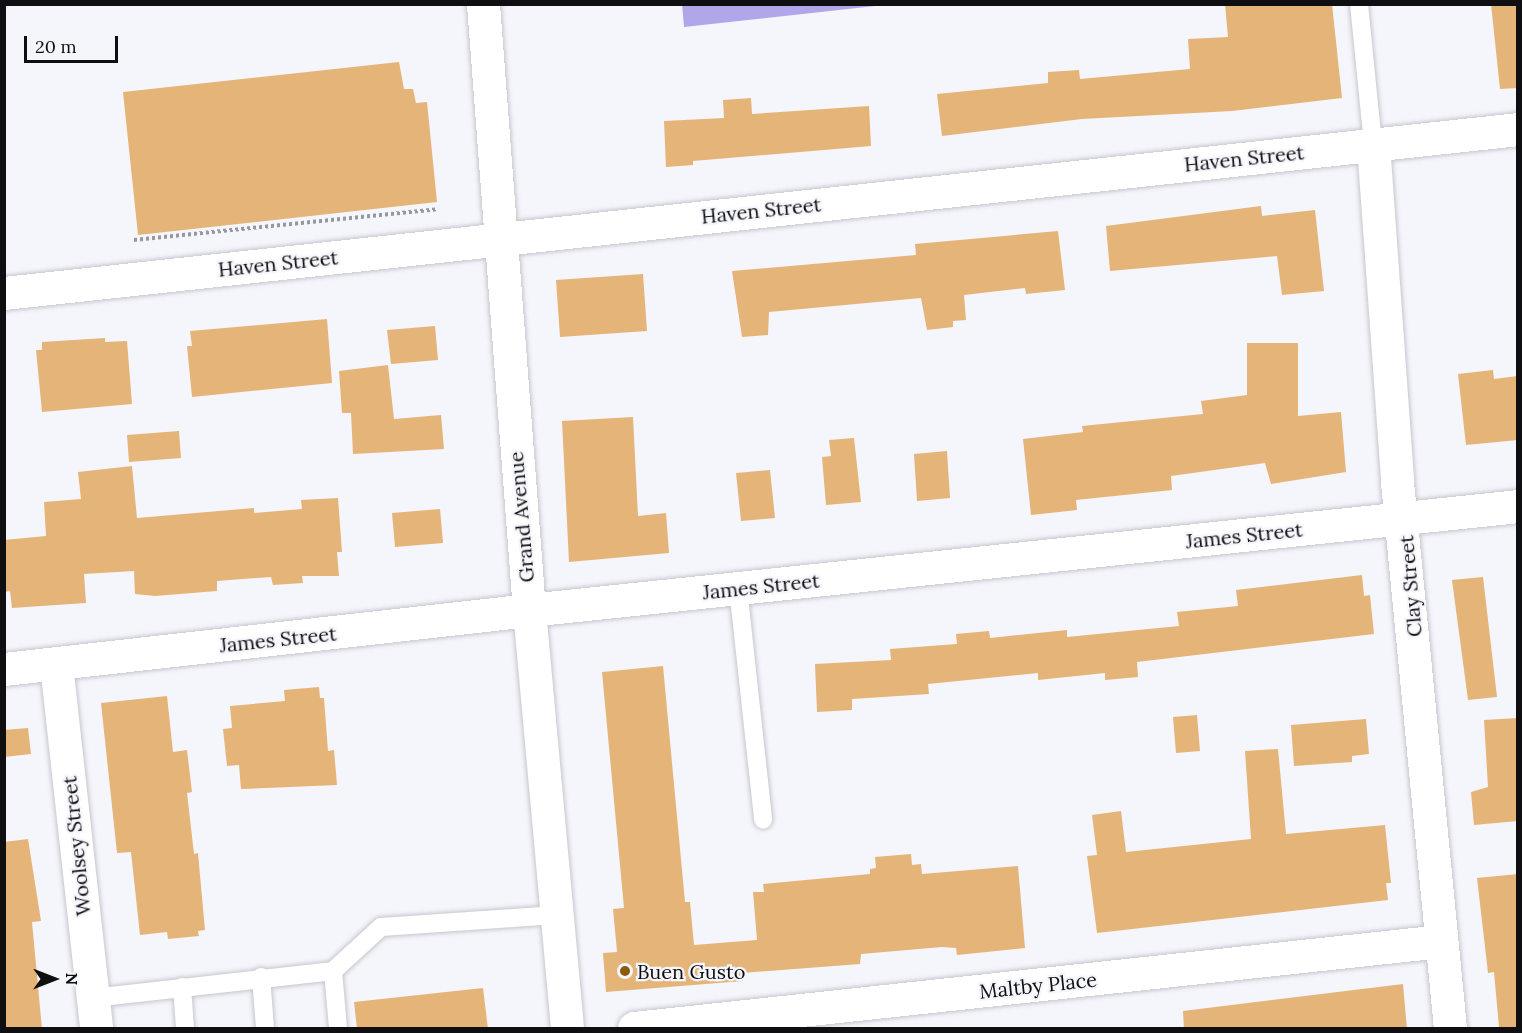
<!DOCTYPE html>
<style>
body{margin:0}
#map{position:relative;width:1522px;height:1033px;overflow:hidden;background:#f5f5fc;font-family:Lora,serif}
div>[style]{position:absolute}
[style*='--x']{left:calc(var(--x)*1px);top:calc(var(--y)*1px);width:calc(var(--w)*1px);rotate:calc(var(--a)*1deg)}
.forest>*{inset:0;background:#b0a7ea}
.building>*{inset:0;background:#e5b478}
.path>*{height:4px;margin-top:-2px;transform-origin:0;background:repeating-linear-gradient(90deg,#97979c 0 3px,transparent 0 6px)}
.roads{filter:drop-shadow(0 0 2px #c7c6cd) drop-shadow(0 0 2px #c7c6cd)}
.service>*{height:18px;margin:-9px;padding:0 9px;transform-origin:9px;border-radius:9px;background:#fff}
.minor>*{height:33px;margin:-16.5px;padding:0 16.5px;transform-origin:16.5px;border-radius:16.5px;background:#fff}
.tertiary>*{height:33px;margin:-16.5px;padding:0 16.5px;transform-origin:16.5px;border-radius:16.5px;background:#fff}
.secondary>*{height:33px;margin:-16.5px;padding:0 16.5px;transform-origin:16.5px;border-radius:16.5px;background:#fff}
.dots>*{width:16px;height:16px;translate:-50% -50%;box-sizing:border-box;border:3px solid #f5f5fc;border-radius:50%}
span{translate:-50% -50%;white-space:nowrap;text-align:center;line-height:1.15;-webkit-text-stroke:4.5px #f5f5fc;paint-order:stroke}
.street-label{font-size:20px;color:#0f0f11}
.poi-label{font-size:20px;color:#0f0f11}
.left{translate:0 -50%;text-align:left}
.frame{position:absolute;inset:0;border:6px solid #0f0f11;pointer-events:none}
.north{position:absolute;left:24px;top:949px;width:60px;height:60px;-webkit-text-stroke:4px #f5f5fc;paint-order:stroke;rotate:90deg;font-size:16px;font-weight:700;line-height:24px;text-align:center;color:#0f0f11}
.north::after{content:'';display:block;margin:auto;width:21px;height:27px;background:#0f0f11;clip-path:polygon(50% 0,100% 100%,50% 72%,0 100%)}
.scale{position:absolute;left:24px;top:36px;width:94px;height:27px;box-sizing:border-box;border:3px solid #0f0f11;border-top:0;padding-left:8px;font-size:18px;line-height:21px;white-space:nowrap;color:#0f0f11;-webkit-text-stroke:4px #f5f5fc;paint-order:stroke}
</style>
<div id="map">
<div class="forest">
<div style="clip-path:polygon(682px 4px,884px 4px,884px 5px,684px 27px)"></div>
</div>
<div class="building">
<div style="clip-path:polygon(1225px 4px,1332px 4px,1342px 98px,1232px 111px,1082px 119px,942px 136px,937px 94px,1048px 83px,1048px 72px,1079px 70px,1080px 79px,1190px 69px,1188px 39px,1228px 37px)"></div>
<div style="clip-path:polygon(1491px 4px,1518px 4px,1518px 88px,1500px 89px)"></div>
<div style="clip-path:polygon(399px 62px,404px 89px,413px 89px,416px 103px,427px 102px,437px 202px,138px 235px,123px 92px)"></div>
<div style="clip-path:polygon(751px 98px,752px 114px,869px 106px,871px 146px,693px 161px,693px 165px,666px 167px,664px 121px,724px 118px,723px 100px)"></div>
<div style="clip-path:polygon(1261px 206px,1262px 216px,1315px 210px,1324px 291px,1282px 295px,1277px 256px,1110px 271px,1106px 226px)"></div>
<div style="clip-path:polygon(1058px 231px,1065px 290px,1026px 294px,1025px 288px,964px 295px,966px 320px,953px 321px,953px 327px,927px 330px,921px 298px,769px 312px,768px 335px,742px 337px,732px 271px,916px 255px,915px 244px)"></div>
<div style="clip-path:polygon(643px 274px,647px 331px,560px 337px,556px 280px)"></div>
<div style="clip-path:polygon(327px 319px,332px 383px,192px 397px,187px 346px,192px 346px,190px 331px)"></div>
<div style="clip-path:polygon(435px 326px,438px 360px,391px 364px,387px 330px)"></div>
<div style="clip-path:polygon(105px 338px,105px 342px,127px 341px,132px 404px,42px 412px,36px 350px,42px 350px,42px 342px)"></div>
<div style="clip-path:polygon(1247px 343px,1298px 343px,1298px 416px,1341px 412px,1346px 472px,1271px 484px,1265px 463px,1171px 476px,1172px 490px,1076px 500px,1077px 510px,1031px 515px,1023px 439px,1083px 432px,1082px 426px,1203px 414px,1201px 401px,1247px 395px)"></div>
<div style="clip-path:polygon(388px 365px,394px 419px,441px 415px,444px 449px,353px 454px,351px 413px,342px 413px,339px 371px)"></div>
<div style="clip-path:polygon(1493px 370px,1494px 379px,1518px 376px,1518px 440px,1466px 445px,1458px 374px)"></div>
<div style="clip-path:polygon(633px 417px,638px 516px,666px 513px,669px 553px,569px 562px,562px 421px)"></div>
<div style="clip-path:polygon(179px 431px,181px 458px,129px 462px,127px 435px)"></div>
<div style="clip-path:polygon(854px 438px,861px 502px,826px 505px,822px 457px,831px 456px,829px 440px)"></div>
<div style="clip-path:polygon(947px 451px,950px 498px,917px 501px,914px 454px)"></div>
<div style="clip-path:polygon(132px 466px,137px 518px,254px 508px,254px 513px,302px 509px,301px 500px,338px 498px,342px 552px,337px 552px,339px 576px,302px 576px,303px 583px,273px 585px,271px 577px,217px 581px,217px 591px,155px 596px,135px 594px,134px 571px,84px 574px,86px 603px,12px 608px,10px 591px,4px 592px,4px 540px,46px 536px,44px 502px,81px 499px,78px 472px)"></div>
<div style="clip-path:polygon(770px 470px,775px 518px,741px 521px,736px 473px)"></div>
<div style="clip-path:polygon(440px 509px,443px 543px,395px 547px,392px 513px)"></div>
<div style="clip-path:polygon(1362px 575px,1364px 596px,1370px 595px,1374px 634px,1137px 662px,1138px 677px,1105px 680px,1105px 673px,1038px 680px,1038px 673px,928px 684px,929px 694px,852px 699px,852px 710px,817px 712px,815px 664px,891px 660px,890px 649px,957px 644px,956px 634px,989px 631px,990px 638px,1067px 630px,1067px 637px,1179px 626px,1177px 612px,1238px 606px,1236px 590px)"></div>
<div style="clip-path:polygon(1483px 577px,1497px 697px,1468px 700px,1452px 580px)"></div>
<div style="clip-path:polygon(663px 666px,685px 902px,690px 902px,694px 945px,757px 940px,753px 892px,764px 892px,763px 884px,870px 874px,870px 869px,876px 868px,875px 857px,911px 854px,912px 865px,921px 864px,922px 874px,1018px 866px,1025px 948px,957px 955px,956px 948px,942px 947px,861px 954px,860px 964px,742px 973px,743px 981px,606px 992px,603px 953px,617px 952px,613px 909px,624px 908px,602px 672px)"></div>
<div style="clip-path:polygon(319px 687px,320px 698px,324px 698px,328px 751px,334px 750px,337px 785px,241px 789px,239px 765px,227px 766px,223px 729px,232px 728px,230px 706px,285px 701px,284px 690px)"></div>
<div style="clip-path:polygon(167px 696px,173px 752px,187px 750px,192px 792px,187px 793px,194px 854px,198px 853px,205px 930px,198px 931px,199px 936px,168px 939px,167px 932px,140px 935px,131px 852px,117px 853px,101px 703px)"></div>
<div style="clip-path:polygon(1197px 715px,1200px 751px,1176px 753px,1173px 717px)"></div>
<div style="clip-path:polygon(1518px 718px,1518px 821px,1474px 825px,1471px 792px,1488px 787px,1484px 720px)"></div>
<div style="clip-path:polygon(1366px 719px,1369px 754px,1352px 756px,1352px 762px,1294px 766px,1291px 725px)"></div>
<div style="clip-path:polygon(28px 728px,31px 754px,4px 757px,4px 730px)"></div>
<div style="clip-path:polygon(1278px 749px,1286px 834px,1385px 825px,1391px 883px,1386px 883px,1388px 900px,1097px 933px,1087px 856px,1097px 855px,1092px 815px,1121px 811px,1126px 852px,1251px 839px,1245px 751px)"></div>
<div style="clip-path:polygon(28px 839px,41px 921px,32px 922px,42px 1029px,4px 1029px,4px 842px)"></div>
<div style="clip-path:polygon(1518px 874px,1518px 1027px,1499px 1027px,1494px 972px,1488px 973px,1477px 878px)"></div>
<div style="clip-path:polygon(1403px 984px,1407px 1029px,1184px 1029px,1183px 1011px)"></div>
<div style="clip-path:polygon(483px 988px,488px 1029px,357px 1029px,354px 1002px)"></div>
</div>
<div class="path">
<div style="--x:134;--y:240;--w:305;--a:-5.8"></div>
</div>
<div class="roads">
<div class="service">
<div style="--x:1359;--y:4;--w:141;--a:84.3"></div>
<div style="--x:738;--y:588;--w:233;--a:83.8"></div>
<div style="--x:261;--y:977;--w:51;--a:85.5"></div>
<div style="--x:182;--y:987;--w:41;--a:85.8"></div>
<div style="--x:93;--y:998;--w:242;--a:-6.4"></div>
<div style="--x:338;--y:1028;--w:57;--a:-95"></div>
<div style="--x:333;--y:971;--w:65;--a:-42.5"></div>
<div style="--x:381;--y:927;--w:176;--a:-3.9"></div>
</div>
<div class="minor">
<div style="--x:1373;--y:144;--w:339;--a:85.9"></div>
<div style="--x:1397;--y:482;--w:549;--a:84.46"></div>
<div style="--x:4;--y:293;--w:1523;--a:-6.18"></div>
<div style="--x:56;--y:664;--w:366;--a:83.7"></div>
<div style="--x:634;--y:1028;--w:812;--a:-6.15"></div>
</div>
<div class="tertiary">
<div style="--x:529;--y:610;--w:994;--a:-6"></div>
</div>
<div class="secondary">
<div style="--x:483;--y:4;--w:608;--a:85.66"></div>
<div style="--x:529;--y:610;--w:420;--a:84.8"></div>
<div style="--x:4;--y:669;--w:528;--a:-6.41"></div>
</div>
</div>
<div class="dots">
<div style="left:625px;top:971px;background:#8d5b07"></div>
</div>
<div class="street-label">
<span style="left:1244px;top:158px;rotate:-6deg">Haven Street</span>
<span style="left:761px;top:210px;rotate:-6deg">Haven Street</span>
<span style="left:278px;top:263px;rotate:-6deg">Haven Street</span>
<span style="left:521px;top:517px;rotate:-95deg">Grand Avenue</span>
<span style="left:1244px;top:535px;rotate:-6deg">James Street</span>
<span style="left:761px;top:586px;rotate:-6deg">James Street</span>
<span style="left:1410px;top:586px;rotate:-95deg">Clay Street</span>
<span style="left:278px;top:639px;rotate:-6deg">James Street</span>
<span style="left:76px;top:846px;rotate:-96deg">Woolsey Street</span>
<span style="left:1038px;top:985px;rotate:-6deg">Maltby Place</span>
</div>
<div class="poi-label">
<span class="left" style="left:637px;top:971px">Buen Gusto</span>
</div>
<div class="frame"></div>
<div class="north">N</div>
<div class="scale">20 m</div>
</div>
